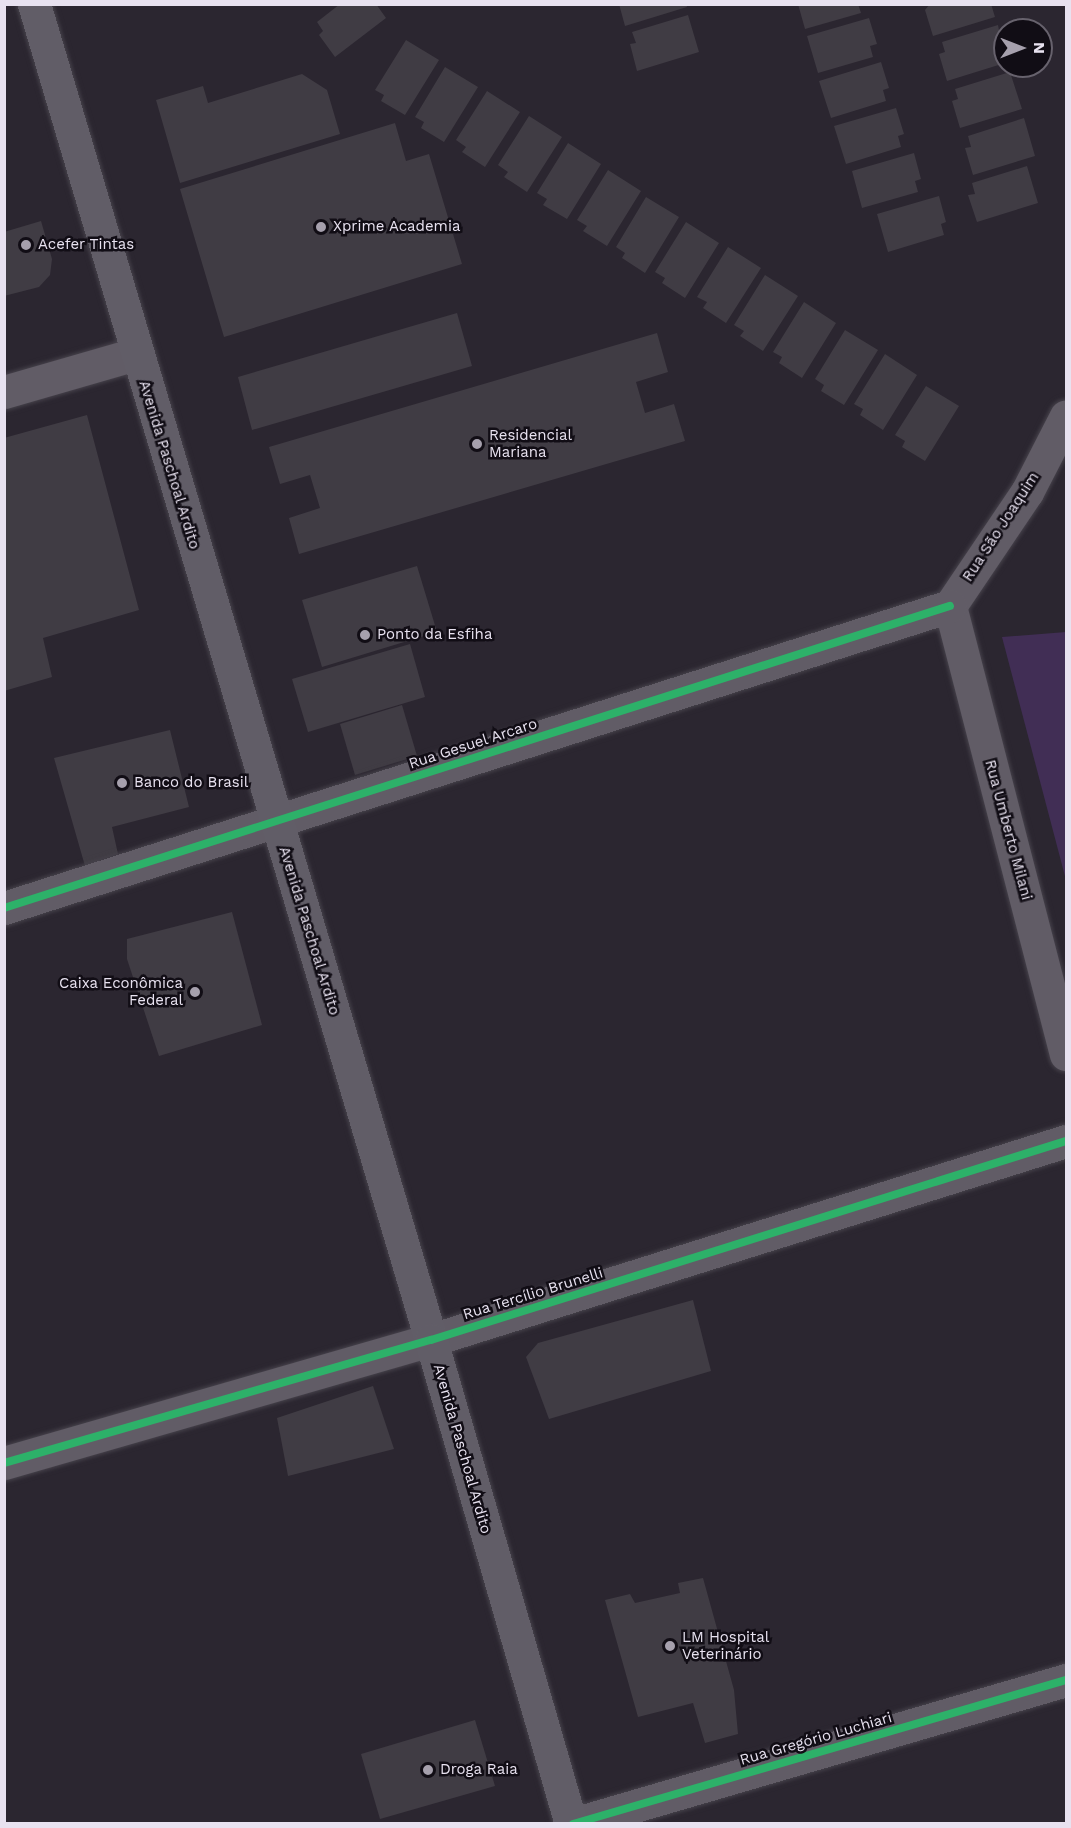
<!DOCTYPE html>
<meta charset="utf-8">
<style>
body{margin:0}
#map{position:relative;width:1071px;height:1828px;overflow:hidden;background:#2b2630;font-family:"Work Sans",sans-serif}
div>[style]{position:absolute}
[style*='--x']{left:calc(var(--x)*1px);top:calc(var(--y)*1px);width:calc(var(--w)*1px);rotate:calc(var(--a)*1deg)}
.green>*{inset:0;background:#412e55}
.building>*{inset:0;background:#403c44}
.roads{filter:drop-shadow(0 0 2px #46424b) drop-shadow(0 0 2px #46424b)}
.minor>*{height:33px;margin:-16.5px;padding:0 16.5px;transform-origin:16.5px;border-radius:16.5px;background:#615c66}
.secondary>*{height:33px;margin:-16.5px;padding:0 16.5px;transform-origin:16.5px;border-radius:16.5px;background:#615d67}
.cycleway>*{height:8px;margin:-4px;padding:0 4px;transform-origin:4px;border-radius:4px;background:#2db169}
.dots>*{width:16px;height:16px;translate:-50% -50%;box-sizing:border-box;border:3px solid #110d15;border-radius:50%}
span{translate:-50% -50%;white-space:nowrap;text-align:center;line-height:1.15;-webkit-text-stroke:5px #110d15;paint-order:stroke}
.poi-label{font-size:15px;color:#e8e2f0}
.left{translate:0 -50%;text-align:left}
.right{translate:-100% -50%;text-align:right}
.street-label{font-size:15px;color:#e8e2f0}
.frame{position:absolute;inset:0;border:6px solid #e8e2f0;pointer-events:none}
.north{position:absolute;left:993px;top:18px;width:60px;height:60px;box-sizing:border-box;background:#110d15;border:2px solid #67626d;border-radius:50%;rotate:90deg;font-size:16px;font-weight:700;line-height:24px;text-align:center;color:#e8e2f0}
.north::after{content:'';display:block;margin:auto;width:21px;height:27px;background:#a6a0ad;clip-path:polygon(50% 0,100% 100%,50% 72%,0 100%)}
</style>
<div id="map">
<div class="green">
<div style="clip-path:polygon(1066px 632px,1066px 880px,1002px 637px)"></div>
</div>
<div class="building">
<div style="clip-path:polygon(340px 4px,376px 4px,386px 18px,335px 57px,319px 35px,323px 31px,317px 22px)"></div>
<div style="clip-path:polygon(619px 4px,686px 4px,687px 7px,625px 26px)"></div>
<div style="clip-path:polygon(798px 4px,858px 4px,861px 13px,805px 29px)"></div>
<div style="clip-path:polygon(930px 4px,991px 4px,995px 17px,933px 36px,925px 10px)"></div>
<div style="clip-path:polygon(688px 15px,699px 52px,637px 71px,630px 44px,636px 43px,632px 32px)"></div>
<div style="clip-path:polygon(869px 18px,877px 44px,870px 46px,873px 57px,818px 73px,807px 36px)"></div>
<div style="clip-path:polygon(998px 25px,1005px 63px,947px 81px,939px 54px,945px 52px,942px 42px)"></div>
<div style="clip-path:polygon(406px 40px,439px 60px,405px 115px,381px 101px,384px 95px,375px 90px)"></div>
<div style="clip-path:polygon(881px 62px,889px 88px,883px 90px,886px 101px,831px 118px,819px 81px)"></div>
<div style="clip-path:polygon(445px 67px,478px 87px,444px 142px,421px 128px,424px 122px,415px 117px)"></div>
<div style="clip-path:polygon(1010px 72px,1022px 109px,960px 128px,952px 101px,958px 99px,955px 89px)"></div>
<div style="clip-path:polygon(302px 74px,327px 90px,340px 134px,180px 183px,156px 100px,203px 86px,208px 103px)"></div>
<div style="clip-path:polygon(487px 91px,520px 112px,485px 167px,462px 152px,466px 147px,456px 140px)"></div>
<div style="clip-path:polygon(896px 108px,904px 134px,898px 136px,901px 147px,846px 164px,834px 126px)"></div>
<div style="clip-path:polygon(529px 116px,562px 137px,527px 192px,504px 177px,508px 172px,498px 165px)"></div>
<div style="clip-path:polygon(1024px 118px,1035px 156px,973px 175px,965px 148px,971px 147px,968px 136px)"></div>
<div style="clip-path:polygon(395px 123px,406px 161px,429px 154px,462px 264px,224px 337px,180px 189px)"></div>
<div style="clip-path:polygon(568px 143px,601px 164px,567px 219px,543px 205px,547px 199px,537px 193px)"></div>
<div style="clip-path:polygon(914px 153px,921px 179px,915px 181px,918px 192px,862px 208px,852px 171px)"></div>
<div style="clip-path:polygon(1027px 166px,1038px 203px,977px 222px,968px 195px,975px 194px,972px 183px)"></div>
<div style="clip-path:polygon(608px 170px,641px 191px,607px 246px,583px 231px,587px 226px,577px 220px)"></div>
<div style="clip-path:polygon(939px 196px,946px 222px,941px 224px,944px 235px,888px 252px,877px 214px)"></div>
<div style="clip-path:polygon(646px 197px,679px 217px,645px 273px,622px 258px,625px 253px,616px 247px)"></div>
<div style="clip-path:polygon(41px 221px,52px 259px,50px 275px,39px 287px,4px 296px,4px 232px)"></div>
<div style="clip-path:polygon(686px 222px,719px 243px,685px 298px,662px 283px,665px 278px,655px 272px)"></div>
<div style="clip-path:polygon(728px 247px,761px 268px,726px 323px,703px 308px,707px 302px,697px 297px)"></div>
<div style="clip-path:polygon(765px 275px,798px 296px,763px 351px,740px 336px,744px 331px,734px 325px)"></div>
<div style="clip-path:polygon(804px 302px,836px 323px,802px 378px,779px 363px,782px 357px,773px 352px)"></div>
<div style="clip-path:polygon(457px 313px,472px 366px,252px 430px,238px 377px)"></div>
<div style="clip-path:polygon(845px 330px,878px 350px,844px 405px,821px 391px,824px 385px,815px 379px)"></div>
<div style="clip-path:polygon(657px 333px,668px 372px,636px 382px,645px 413px,674px 404px,685px 441px,299px 554px,289px 518px,320px 508px,310px 475px,280px 484px,269px 447px)"></div>
<div style="clip-path:polygon(885px 354px,917px 375px,883px 430px,860px 415px,863px 409px,854px 404px)"></div>
<div style="clip-path:polygon(926px 386px,959px 406px,925px 461px,902px 447px,905px 441px,895px 435px)"></div>
<div style="clip-path:polygon(87px 415px,139px 610px,43px 638px,52px 677px,4px 691px,4px 438px)"></div>
<div style="clip-path:polygon(417px 566px,437px 632px,322px 667px,302px 600px)"></div>
<div style="clip-path:polygon(410px 644px,425px 697px,308px 732px,292px 679px)"></div>
<div style="clip-path:polygon(402px 705px,417px 756px,355px 775px,340px 724px)"></div>
<div style="clip-path:polygon(170px 730px,189px 807px,112px 827px,118px 854px,85px 866px,54px 758px)"></div>
<div style="clip-path:polygon(232px 912px,262px 1025px,159px 1056px,127px 959px,127px 939px)"></div>
<div style="clip-path:polygon(693px 1300px,711px 1371px,549px 1419px,526px 1357px,538px 1343px)"></div>
<div style="clip-path:polygon(373px 1386px,394px 1449px,288px 1476px,277px 1418px)"></div>
<div style="clip-path:polygon(703px 1578px,734px 1690px,738px 1734px,705px 1743px,693px 1703px,638px 1717px,605px 1600px,630px 1594px,635px 1603px,680px 1593px,678px 1583px)"></div>
<div style="clip-path:polygon(475px 1720px,495px 1786px,380px 1819px,361px 1754px)"></div>
</div>
<div class="roads">
<div class="minor">
<div style="--x:4;--y:392;--w:137;--a:-16.1"></div>
<div style="--x:950;--y:606;--w:463;--a:75.5"></div>
<div style="--x:950;--y:606;--w:138;--a:-56"></div>
<div style="--x:1027;--y:492;--w:85;--a:-62.8"></div>
<div style="--x:4;--y:908;--w:993;--a:-17.71"></div>
<div style="--x:4;--y:1463;--w:444;--a:-16.1"></div>
<div style="--x:431;--y:1340;--w:665;--a:-17.4"></div>
<div style="--x:573;--y:1824;--w:514;--a:-16.28"></div>
</div>
<div class="secondary">
<div style="--x:34;--y:4;--w:1394;--a:73.45"></div>
<div style="--x:431;--y:1340;--w:504;--a:73.87"></div>
</div>
</div>
<div class="cycleway">
<div style="--x:4;--y:908;--w:993;--a:-17.71"></div>
<div style="--x:4;--y:1463;--w:444;--a:-16.1"></div>
<div style="--x:431;--y:1340;--w:665;--a:-17.4"></div>
<div style="--x:573;--y:1824;--w:514;--a:-16.28"></div>
</div>
<div class="dots">
<div style="left:321px;top:227px;background:#a6a0ad"></div>
<div style="left:26px;top:245px;background:#a6a0ad"></div>
<div style="left:477px;top:444px;background:#a6a0ad"></div>
<div style="left:365px;top:635px;background:#a6a0ad"></div>
<div style="left:122px;top:783px;background:#a6a0ad"></div>
<div style="left:195px;top:992px;background:#a6a0ad"></div>
<div style="left:670px;top:1646px;background:#a6a0ad"></div>
<div style="left:428px;top:1770px;background:#a6a0ad"></div>
</div>
<div class="poi-label">
<span class="left" style="left:333px;top:227px">Xprime Academia</span>
<span class="left" style="left:38px;top:245px">Acefer Tintas</span>
<span class="left" style="left:489px;top:444px">Residencial<br>Mariana</span>
<span class="left" style="left:377px;top:635px">Ponto da Esfiha</span>
<span class="left" style="left:134px;top:783px">Banco do Brasil</span>
<span class="right" style="left:183px;top:992px">Caixa Econômica<br>Federal</span>
<span class="left" style="left:682px;top:1646px">LM Hospital<br>Veterinário</span>
<span class="left" style="left:440px;top:1770px">Droga Raia</span>
</div>
<div class="street-label">
<span style="left:169px;top:465px;rotate:73deg">Avenida Paschoal Ardito</span>
<span style="left:1001px;top:527px;rotate:-57deg">Rua São Joaquim</span>
<span style="left:473px;top:744px;rotate:-18deg">Rua Gesuel Arcaro</span>
<span style="left:1008px;top:830px;rotate:75deg">Rua Umberto Milani</span>
<span style="left:309px;top:931px;rotate:73deg">Avenida Paschoal Ardito</span>
<span style="left:533px;top:1294px;rotate:-17deg">Rua Tercílio Brunelli</span>
<span style="left:462px;top:1449px;rotate:74deg">Avenida Paschoal Ardito</span>
<span style="left:816px;top:1739px;rotate:-16deg">Rua Gregório Luchiari</span>
</div>
<div class="frame"></div>
<div class="north">N</div>
</div>
